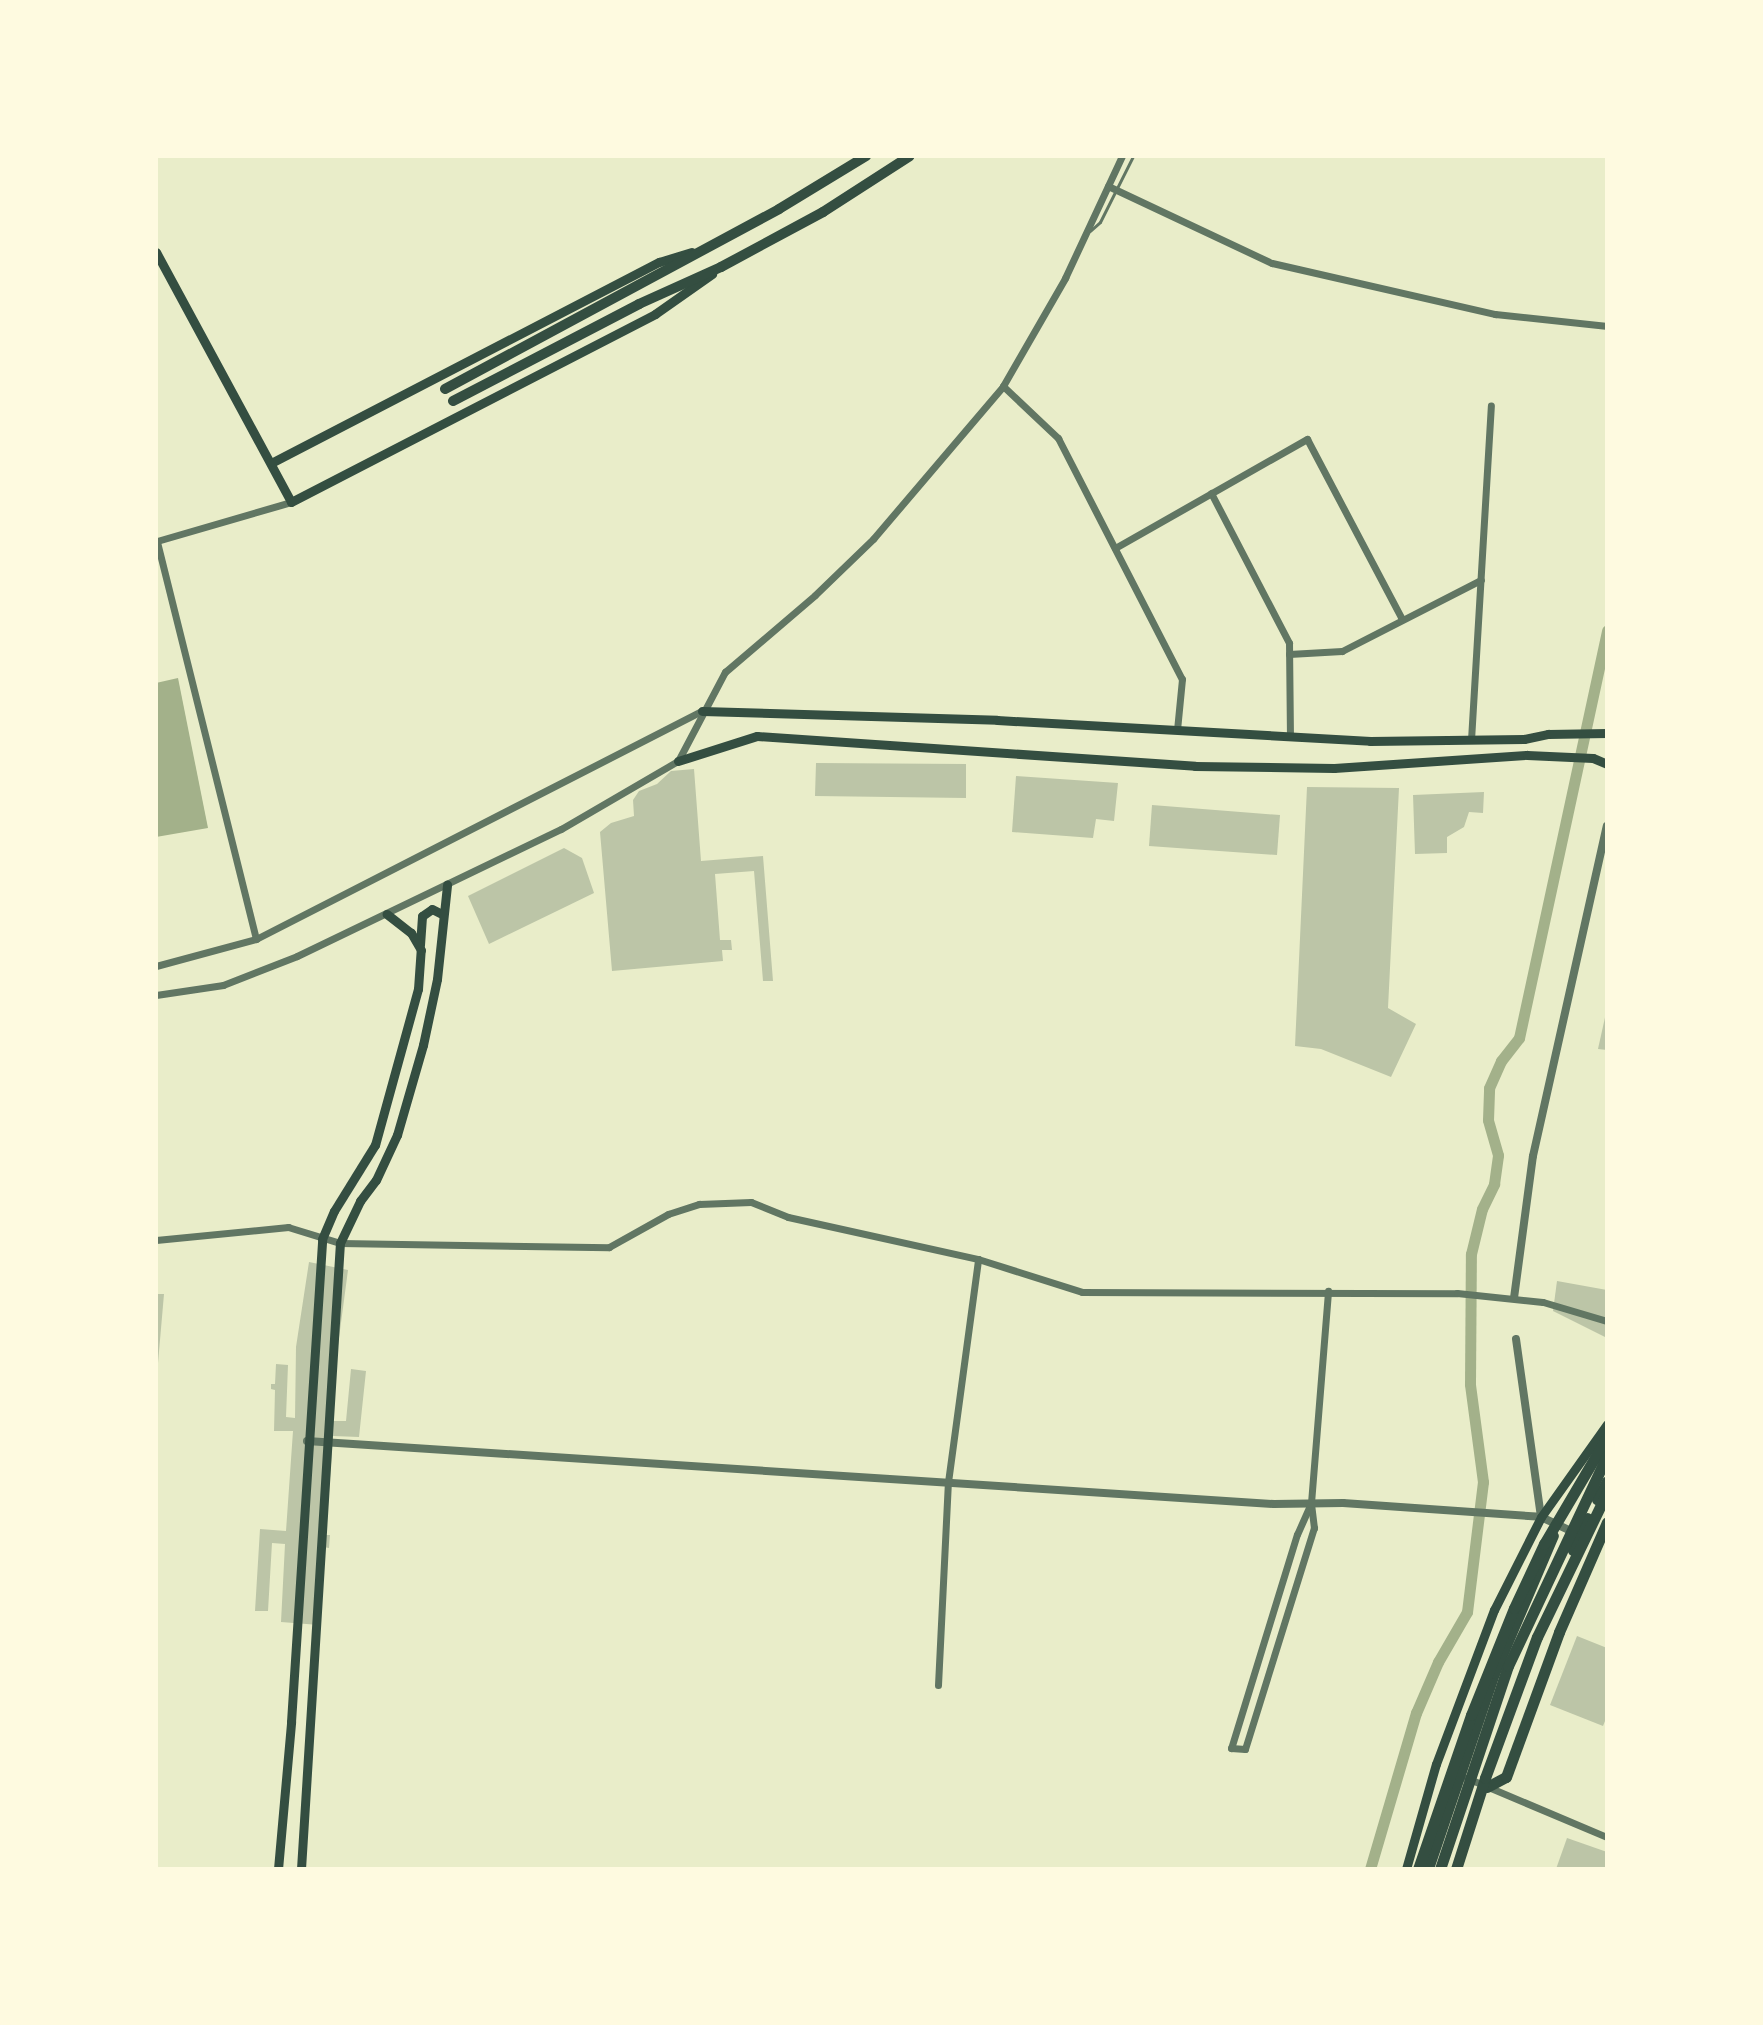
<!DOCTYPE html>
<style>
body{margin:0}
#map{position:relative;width:1763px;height:2025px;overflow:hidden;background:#e9edc9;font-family:Commissioner,sans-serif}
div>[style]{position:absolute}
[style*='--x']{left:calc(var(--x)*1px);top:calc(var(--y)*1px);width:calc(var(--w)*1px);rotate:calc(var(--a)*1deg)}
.water>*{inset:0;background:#a3b18a}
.canal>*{height:11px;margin:-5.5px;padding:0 5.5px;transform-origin:5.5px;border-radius:5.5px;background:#a3b18a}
.building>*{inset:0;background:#bcc5a7}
.service>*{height:3px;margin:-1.5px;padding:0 1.5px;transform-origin:1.5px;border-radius:1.5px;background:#617663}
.minor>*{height:7px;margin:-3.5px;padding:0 3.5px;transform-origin:3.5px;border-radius:3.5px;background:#617663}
.tertiary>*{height:8px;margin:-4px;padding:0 4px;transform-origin:4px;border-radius:4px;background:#617663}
.secondary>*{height:9px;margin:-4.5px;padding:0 4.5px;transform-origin:4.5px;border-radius:4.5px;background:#344e41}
.primary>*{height:10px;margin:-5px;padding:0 5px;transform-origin:5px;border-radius:5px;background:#344e41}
.trunk>*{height:11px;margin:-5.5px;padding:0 5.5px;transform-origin:5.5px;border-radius:5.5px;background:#344e41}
span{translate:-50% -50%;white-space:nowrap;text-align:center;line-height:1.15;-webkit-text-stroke:6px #fefae0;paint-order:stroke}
.frame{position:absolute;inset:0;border:158px solid #fefae0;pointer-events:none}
</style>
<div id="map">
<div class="water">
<div style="clip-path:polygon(178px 678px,208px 828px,156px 837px,156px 683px)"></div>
</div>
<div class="canal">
<div style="--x:1370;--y:1869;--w:163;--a:-73.6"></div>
<div style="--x:1416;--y:1713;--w:56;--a:-66.7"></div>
<div style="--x:1438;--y:1662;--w:58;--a:-59.9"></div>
<div style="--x:1467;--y:1612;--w:131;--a:-83"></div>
<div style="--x:1483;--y:1482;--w:99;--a:-97.6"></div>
<div style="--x:1470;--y:1384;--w:130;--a:-89.6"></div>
<div style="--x:1471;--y:1254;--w:46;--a:-76.3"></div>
<div style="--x:1482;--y:1209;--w:28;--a:-64"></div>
<div style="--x:1494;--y:1184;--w:29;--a:-82"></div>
<div style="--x:1498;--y:1155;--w:36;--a:-106"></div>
<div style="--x:1488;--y:1120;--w:32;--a:-88"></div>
<div style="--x:1489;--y:1088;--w:30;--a:-66"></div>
<div style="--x:1501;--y:1061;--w:29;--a:-52"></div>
<div style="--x:1519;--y:1038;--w:417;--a:-77.8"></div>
</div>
<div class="building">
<div style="clip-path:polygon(816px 763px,966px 764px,966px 798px,815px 796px)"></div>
<div style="clip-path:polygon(694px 769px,701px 861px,763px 856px,773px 981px,763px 981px,754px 871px,715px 874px,720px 940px,731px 940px,732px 950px,722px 950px,723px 961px,612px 971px,600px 832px,611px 823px,634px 816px,633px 800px,639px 791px,657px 784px,671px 771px)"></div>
<div style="clip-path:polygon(1016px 776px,1118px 783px,1114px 821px,1096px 819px,1093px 838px,1012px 832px)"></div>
<div style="clip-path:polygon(1307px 787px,1399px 788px,1388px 1008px,1416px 1024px,1391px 1077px,1321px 1049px,1295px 1046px)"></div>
<div style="clip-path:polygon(1484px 792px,1483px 813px,1469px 812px,1464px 827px,1447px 837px,1447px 853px,1415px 854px,1413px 795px)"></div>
<div style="clip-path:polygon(1152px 805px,1280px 815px,1277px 855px,1149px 846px)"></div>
<div style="clip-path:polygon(564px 848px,582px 858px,594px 893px,489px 944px,468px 896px)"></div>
<div style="clip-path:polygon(1606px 1013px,1607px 1013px,1607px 1050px,1598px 1049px)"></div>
<div style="clip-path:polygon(309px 1262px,348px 1270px,337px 1353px,333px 1421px,346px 1421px,351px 1369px,366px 1371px,359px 1437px,333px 1436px,326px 1535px,330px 1535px,329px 1548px,323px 1547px,319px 1625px,281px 1622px,285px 1544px,272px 1543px,268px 1611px,255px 1611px,260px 1529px,286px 1531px,293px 1431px,274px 1431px,275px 1390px,271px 1389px,271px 1384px,275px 1384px,276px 1364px,288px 1365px,286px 1417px,295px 1418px,296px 1347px)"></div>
<div style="clip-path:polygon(1557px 1281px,1607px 1290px,1607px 1338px,1553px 1311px)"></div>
<div style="clip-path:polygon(156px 1294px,164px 1294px,158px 1363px,156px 1363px)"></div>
<div style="clip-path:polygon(1577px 1636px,1607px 1648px,1607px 1716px,1603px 1726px,1550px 1705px)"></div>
<div style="clip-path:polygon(1567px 1838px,1607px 1852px,1607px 1869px,1556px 1869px)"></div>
</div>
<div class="service">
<div style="--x:1090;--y:231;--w:13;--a:-42"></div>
<div style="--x:1100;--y:222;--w:74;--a:-63.4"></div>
</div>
<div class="minor">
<div style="--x:1108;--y:186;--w:181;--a:25.2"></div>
<div style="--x:1272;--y:263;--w:229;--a:12.9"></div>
<div style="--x:1495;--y:314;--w:113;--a:6.1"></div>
<div style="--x:1003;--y:386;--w:76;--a:43.4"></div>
<div style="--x:1058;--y:438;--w:271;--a:62.8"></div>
<div style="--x:1182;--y:679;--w:51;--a:95.6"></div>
<div style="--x:1211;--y:493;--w:169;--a:62.5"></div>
<div style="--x:1289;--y:643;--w:94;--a:89.4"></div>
<div style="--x:1115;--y:548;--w:221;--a:-29.6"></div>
<div style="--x:1307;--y:439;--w:204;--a:62.2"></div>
<div style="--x:1289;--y:654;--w:53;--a:-3.2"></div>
<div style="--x:1342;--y:651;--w:156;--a:-27.1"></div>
<div style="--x:1471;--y:740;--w:335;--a:-86.6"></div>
<div style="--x:256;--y:939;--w:410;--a:-104"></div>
<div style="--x:157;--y:541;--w:140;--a:-16.2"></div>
<div style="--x:156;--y:966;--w:104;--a:-15.1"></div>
<div style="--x:256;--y:939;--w:499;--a:-27.1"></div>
<div style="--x:156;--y:995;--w:68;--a:-8.5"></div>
<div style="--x:223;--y:985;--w:79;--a:-21.4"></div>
<div style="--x:297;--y:956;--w:293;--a:-25.7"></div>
<div style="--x:561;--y:829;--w:135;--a:-30.2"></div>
<div style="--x:678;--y:761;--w:101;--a:-62.2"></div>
<div style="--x:725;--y:672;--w:118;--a:-40.5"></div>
<div style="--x:815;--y:595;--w:81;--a:-44"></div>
<div style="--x:873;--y:539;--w:201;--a:-49.6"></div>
<div style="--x:1003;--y:386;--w:125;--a:-60.1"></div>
<div style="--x:1065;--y:278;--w:135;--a:-65"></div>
<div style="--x:156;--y:1240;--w:133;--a:-5.6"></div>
<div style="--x:288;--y:1227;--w:54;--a:17.1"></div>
<div style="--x:340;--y:1243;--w:269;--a:0.9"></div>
<div style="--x:609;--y:1247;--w:68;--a:-29.2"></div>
<div style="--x:668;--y:1214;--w:33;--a:-18"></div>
<div style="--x:699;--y:1204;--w:52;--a:-2.2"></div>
<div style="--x:751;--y:1202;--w:40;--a:22"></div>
<div style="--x:788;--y:1217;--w:195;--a:12.5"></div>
<div style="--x:978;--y:1259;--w:109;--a:17.6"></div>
<div style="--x:1082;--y:1292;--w:375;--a:0.2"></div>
<div style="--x:1457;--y:1293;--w:86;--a:6"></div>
<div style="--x:1543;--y:1302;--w:67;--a:16.5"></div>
<div style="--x:1311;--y:1503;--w:34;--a:114"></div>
<div style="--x:1297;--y:1534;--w:224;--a:107.1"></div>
<div style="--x:1231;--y:1748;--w:14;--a:4"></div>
<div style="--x:1245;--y:1749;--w:232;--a:-72.7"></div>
<div style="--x:1314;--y:1528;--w:25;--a:-97"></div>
<div style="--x:1311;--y:1503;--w:213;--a:-85.4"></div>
<div style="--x:938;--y:1685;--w:203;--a:-87.2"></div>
<div style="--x:948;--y:1482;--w:225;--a:-82.3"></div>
<div style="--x:1467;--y:1778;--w:152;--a:22.9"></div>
</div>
<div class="tertiary">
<div style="--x:1514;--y:1298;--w:143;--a:-82.4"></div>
<div style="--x:1533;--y:1156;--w:338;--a:-77.4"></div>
<div style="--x:1516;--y:1339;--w:180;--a:82"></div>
<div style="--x:307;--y:1441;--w:969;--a:3.73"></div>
<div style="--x:1274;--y:1504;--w:69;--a:-0.8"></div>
<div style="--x:1343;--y:1503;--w:198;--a:4"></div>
<div style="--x:1541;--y:1517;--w:38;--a:25"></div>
</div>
<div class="secondary">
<div style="--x:156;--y:252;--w:284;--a:61.6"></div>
<div style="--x:291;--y:502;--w:410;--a:-27.3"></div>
<div style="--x:655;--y:314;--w:70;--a:-35.1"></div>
<div style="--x:273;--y:462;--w:435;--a:-27.4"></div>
<div style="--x:659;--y:262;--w:34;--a:-17"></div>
<div style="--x:702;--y:711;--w:295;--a:1.7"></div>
<div style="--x:997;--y:720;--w:374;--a:3.2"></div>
<div style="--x:1370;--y:741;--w:154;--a:-0.7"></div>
<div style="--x:1524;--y:739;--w:25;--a:-12"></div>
<div style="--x:1548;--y:734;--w:59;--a:-1"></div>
<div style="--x:678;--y:761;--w:83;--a:-17.6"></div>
<div style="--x:757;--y:736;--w:439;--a:3.9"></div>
<div style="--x:1195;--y:766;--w:139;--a:0.8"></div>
<div style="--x:1334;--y:768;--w:193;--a:-3.9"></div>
<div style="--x:1527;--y:755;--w:66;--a:2.6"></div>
<div style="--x:1593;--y:758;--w:15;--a:23"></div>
<div style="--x:420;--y:945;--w:29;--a:-86"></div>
<div style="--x:422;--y:916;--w:12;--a:-35"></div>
<div style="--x:432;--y:909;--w:11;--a:27"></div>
<div style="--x:278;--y:1869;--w:148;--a:-84.9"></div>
<div style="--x:291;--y:1722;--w:484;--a:-86.3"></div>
<div style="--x:322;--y:1239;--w:30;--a:-67"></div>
<div style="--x:334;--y:1211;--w:78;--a:-58.2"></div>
<div style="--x:375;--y:1145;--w:162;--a:-74.6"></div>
<div style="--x:418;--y:989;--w:39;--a:-86"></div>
<div style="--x:421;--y:950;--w:20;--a:-120"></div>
<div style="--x:411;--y:933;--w:31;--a:-142"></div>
<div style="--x:301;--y:1869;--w:627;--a:-86.44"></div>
<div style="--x:340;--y:1243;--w:47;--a:-64.5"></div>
<div style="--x:360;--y:1201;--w:26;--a:-53"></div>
<div style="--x:376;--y:1180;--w:50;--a:-65"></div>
<div style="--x:397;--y:1135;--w:94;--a:-73.9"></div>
<div style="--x:423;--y:1045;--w:67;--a:-78"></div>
<div style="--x:437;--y:979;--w:95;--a:-83.9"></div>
<div style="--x:1406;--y:1869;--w:109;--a:-74.1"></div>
<div style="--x:1436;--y:1764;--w:165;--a:-69.4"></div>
<div style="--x:1494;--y:1610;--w:104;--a:-63.2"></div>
<div style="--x:1541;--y:1517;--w:114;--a:-54.6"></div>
</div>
<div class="primary">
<div style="--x:445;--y:389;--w:379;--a:-28.3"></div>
<div style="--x:779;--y:209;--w:102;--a:-31.3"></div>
<div style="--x:453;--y:401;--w:210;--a:-27.5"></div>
<div style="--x:639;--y:304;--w:90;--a:-24.3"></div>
<div style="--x:721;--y:267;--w:116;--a:-28.3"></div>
<div style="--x:823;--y:212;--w:103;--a:-32.8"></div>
<div style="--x:1597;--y:1500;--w:21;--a:-62"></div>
<div style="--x:1573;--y:1551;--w:36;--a:-66"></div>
<div style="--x:1429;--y:1869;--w:206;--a:-71.3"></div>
<div style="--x:1495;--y:1674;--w:150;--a:-66.9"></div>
</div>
<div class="trunk">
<div style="--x:1487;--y:1787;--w:21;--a:-28"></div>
<div style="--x:1506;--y:1777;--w:154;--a:-69.9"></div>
<div style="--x:1559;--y:1632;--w:120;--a:-66.4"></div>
<div style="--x:1418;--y:1869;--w:163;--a:-71"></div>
<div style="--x:1471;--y:1715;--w:115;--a:-68.1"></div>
<div style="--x:1514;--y:1608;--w:71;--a:-64.9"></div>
<div style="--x:1544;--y:1544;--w:124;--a:-59.5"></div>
<div style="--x:1440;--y:1869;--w:214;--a:-71.5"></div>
<div style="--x:1508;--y:1666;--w:232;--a:-64.8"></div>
<div style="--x:1456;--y:1869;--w:96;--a:-72.3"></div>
<div style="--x:1485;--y:1778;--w:150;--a:-69.8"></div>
<div style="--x:1537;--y:1637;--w:161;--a:-64.2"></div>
</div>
<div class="frame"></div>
</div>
